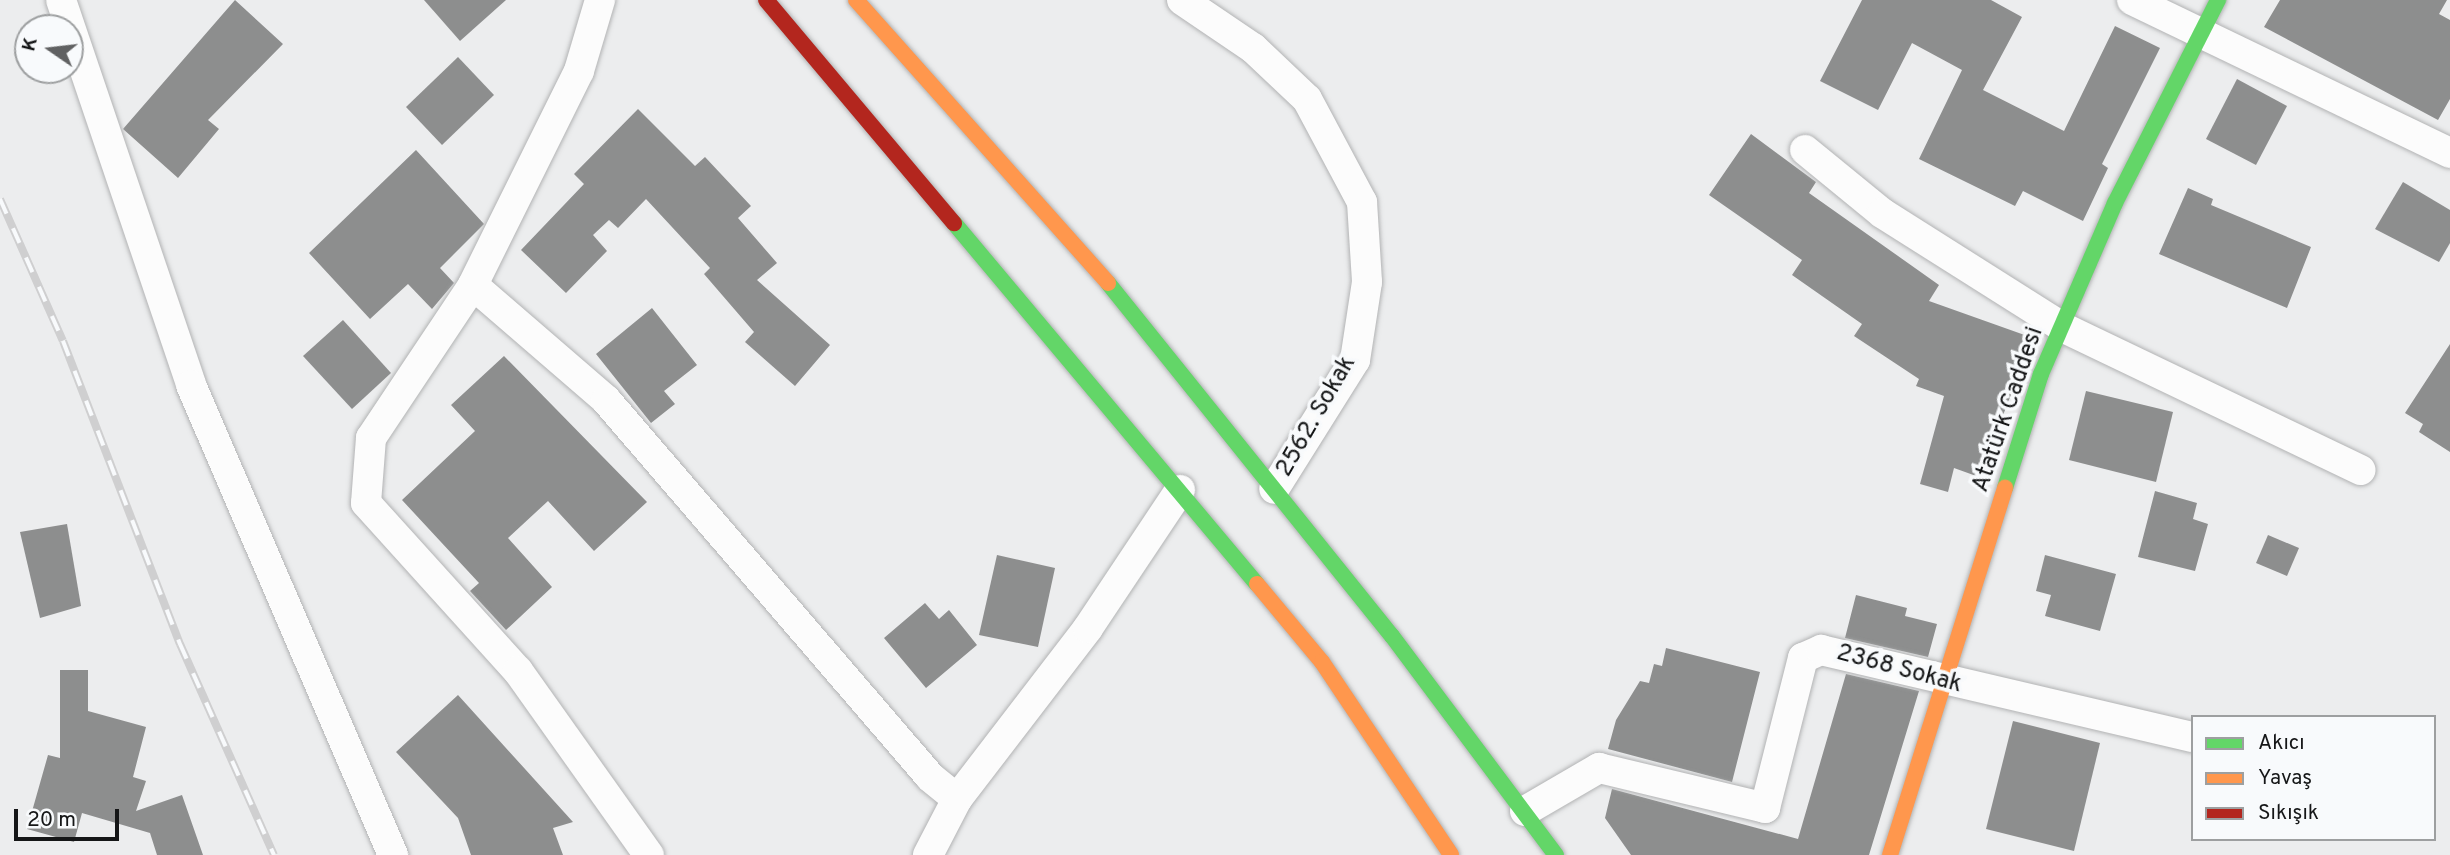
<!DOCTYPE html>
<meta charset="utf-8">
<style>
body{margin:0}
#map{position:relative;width:2450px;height:855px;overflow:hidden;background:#ecedee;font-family:Overpass,sans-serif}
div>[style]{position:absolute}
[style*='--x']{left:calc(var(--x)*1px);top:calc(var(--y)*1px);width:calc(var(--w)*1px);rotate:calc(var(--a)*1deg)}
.building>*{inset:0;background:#8d8e8e}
.roads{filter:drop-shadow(0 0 2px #b2b3b4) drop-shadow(0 0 2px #b2b3b4)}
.street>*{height:30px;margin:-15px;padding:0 15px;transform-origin:15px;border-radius:15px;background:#fcfcfc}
.fast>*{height:16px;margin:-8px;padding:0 8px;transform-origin:8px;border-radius:8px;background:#63d668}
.slow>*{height:16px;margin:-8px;padding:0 8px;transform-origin:8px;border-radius:8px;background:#ff974d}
.jam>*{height:16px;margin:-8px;padding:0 8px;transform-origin:8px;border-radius:8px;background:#b3261e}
.rail>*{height:8px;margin-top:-4px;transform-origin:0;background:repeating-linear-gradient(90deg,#f8fafc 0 16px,#cfcfd0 0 32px);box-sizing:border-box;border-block:2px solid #cfcfd0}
span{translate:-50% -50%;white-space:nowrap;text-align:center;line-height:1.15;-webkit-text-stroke:7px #f8fafc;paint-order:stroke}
.street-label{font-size:24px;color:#151617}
.legend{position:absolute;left:2191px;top:715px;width:245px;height:126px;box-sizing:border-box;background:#f8fafc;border:2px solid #9d9fa0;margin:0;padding:9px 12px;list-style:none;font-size:21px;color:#151617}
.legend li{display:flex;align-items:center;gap:14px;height:35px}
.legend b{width:35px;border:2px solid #9d9fa0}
.north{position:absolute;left:14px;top:14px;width:70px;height:70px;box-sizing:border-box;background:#f8fafc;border:2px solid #9d9fa0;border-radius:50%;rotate:284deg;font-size:19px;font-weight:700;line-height:28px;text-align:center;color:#151617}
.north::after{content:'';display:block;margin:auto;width:24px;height:32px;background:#606162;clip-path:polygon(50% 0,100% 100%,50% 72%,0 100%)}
.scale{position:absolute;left:14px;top:809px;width:105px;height:32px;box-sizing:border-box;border:4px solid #151617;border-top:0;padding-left:9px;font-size:21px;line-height:24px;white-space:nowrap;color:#151617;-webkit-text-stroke:5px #f8fafc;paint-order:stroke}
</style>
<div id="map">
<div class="building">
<div style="clip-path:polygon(235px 0,283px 44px,208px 120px,219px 129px,178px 178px,123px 129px)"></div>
<div style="clip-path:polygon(424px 0,506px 0,460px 41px)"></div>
<div style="clip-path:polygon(1862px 0,1991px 0,2022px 17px,1983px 90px,2064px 131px,2115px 26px,2160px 48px,2102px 164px,2108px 168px,2083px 221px,2023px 191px,2015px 206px,1919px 159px,1962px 70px,1912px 43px,1878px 110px,1820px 81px)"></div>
<div style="clip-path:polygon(2280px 0,2447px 0,2439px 14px,2450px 20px,2450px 99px,2438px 120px,2264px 27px)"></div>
<div style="clip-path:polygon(458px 57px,494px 95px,442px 145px,406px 107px)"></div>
<div style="clip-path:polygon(2237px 79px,2287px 106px,2256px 165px,2206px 139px)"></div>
<div style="clip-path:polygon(638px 109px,695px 166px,705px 157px,751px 206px,738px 218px,777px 263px,757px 280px,830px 345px,795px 386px,745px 342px,754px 332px,704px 274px,710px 268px,646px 199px,618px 228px,609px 220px,593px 235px,607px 251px,566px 293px,521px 250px,584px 184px,574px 174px)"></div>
<div style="clip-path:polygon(1751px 134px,1816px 182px,1809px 193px,1939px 285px,1929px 301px,2033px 338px,1979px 477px,1954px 468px,1948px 492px,1920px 484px,1944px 396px,1916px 386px,1919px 379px,1854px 336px,1862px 324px,1792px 275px,1802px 260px,1709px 195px)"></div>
<div style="clip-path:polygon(416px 150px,484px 224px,440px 268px,454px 283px,432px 309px,408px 284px,370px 319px,309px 253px)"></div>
<div style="clip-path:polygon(2403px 182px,2450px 210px,2450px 243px,2439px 262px,2375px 229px)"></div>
<div style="clip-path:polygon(2188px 188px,2213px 199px,2211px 205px,2311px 247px,2287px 308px,2159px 254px)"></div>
<div style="clip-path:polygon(652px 308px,697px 365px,664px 391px,675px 404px,651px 423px,596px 354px)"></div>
<div style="clip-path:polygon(343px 320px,391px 373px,352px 409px,303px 356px)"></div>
<div style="clip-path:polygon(2450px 344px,2450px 452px,2419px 432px,2423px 424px,2405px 413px)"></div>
<div style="clip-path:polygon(504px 356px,647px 502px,594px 551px,548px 501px,508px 538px,552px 587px,506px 630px,470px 591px,479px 583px,402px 500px,475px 431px,451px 405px)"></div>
<div style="clip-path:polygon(2086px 391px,2173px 412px,2156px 482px,2069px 460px)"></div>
<div style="clip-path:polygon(2155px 491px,2197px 503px,2193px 519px,2208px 524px,2195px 571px,2138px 557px)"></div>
<div style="clip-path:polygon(67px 524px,81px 606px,40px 618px,20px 532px)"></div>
<div style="clip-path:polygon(2268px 535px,2299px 548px,2287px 576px,2256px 563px)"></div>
<div style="clip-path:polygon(997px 555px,1055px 568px,1038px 647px,979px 635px)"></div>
<div style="clip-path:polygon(2045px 555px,2116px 574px,2100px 631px,2045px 616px,2051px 595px,2036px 591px)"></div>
<div style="clip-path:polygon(1856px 595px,1907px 608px,1905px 616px,1937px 624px,1928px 657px,1845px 638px)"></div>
<div style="clip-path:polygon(925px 603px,939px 619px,949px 610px,977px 645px,926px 688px,884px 638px)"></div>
<div style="clip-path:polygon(1666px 648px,1760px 672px,1732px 782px,1608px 749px,1616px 720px,1640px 681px,1649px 683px,1654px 664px,1662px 666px)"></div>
<div style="clip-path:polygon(60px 670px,88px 670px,88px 711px,146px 727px,133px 777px,146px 781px,136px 811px,182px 795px,203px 855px,157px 855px,150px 833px,82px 813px,74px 842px,27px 829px,48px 755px,60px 758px)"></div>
<div style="clip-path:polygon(1846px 674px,1919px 691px,1869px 855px,1631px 855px,1605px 818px,1612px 789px,1798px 839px)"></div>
<div style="clip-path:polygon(458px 695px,573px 822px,553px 828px,563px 855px,471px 855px,458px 818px,396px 752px)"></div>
<div style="clip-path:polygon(2013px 721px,2100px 743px,2074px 851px,1986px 829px)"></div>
</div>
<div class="roads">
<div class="street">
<div style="--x:61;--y:0;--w:406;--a:71.3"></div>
<div style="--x:191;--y:385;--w:512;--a:66.74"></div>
<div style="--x:600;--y:0;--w:74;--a:106.5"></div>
<div style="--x:579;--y:71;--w:239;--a:116.4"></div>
<div style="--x:473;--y:285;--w:176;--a:40.8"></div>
<div style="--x:606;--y:400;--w:497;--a:49.3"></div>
<div style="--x:930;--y:777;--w:35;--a:39"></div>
<div style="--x:957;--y:799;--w:215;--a:-52.5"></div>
<div style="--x:1088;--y:628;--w:166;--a:-56.3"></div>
<div style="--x:1182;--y:0;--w:86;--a:34.1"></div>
<div style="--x:1253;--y:48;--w:74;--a:43.4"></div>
<div style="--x:1307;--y:99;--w:117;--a:61.9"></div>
<div style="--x:1362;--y:202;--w:80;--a:86.4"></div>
<div style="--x:1367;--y:282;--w:79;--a:98.7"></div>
<div style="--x:1355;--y:360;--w:152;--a:122.1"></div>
<div style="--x:2132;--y:0;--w:353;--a:25.7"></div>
<div style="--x:1805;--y:150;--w:99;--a:39.3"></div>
<div style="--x:1882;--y:213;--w:213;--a:32.3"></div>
<div style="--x:2062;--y:327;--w:331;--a:25.6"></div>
<div style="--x:473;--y:285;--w:184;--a:123.7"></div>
<div style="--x:371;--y:438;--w:65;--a:94.4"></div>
<div style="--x:366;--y:503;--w:227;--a:47.9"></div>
<div style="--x:518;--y:671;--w:226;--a:54.6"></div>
<div style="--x:1525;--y:811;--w:86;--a:-30.2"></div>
<div style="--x:1599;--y:768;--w:171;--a:13.5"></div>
<div style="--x:1765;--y:808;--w:155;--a:-75.8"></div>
<div style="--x:1803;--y:658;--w:20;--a:-24"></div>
<div style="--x:1821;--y:650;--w:382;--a:13.2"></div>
<div style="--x:928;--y:855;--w:63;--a:-62.6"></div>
</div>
<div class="fast">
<div style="--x:954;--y:223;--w:471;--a:50"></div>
<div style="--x:1108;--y:283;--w:453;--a:51.2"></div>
<div style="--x:1392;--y:636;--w:274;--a:53.2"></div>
<div style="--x:2005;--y:488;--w:120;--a:-72.5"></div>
<div style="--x:2041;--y:374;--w:186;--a:-66.6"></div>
<div style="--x:2115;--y:203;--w:228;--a:-63.1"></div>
</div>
<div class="slow">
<div style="--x:856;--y:0;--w:379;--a:48.3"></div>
<div style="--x:1257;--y:584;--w:102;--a:50.2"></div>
<div style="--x:1322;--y:662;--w:232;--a:56.2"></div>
<div style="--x:1890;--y:855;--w:385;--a:-72.6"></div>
</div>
<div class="jam">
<div style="--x:766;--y:0;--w:292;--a:49.9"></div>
</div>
</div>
<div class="rail">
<div style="--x:0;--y:199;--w:155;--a:66.1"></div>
<div style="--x:63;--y:341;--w:325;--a:68.9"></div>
<div style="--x:180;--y:644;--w:231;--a:66"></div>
</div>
<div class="street-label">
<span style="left:2009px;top:410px;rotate:-71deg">Atatürk Caddesi</span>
<span style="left:1317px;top:417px;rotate:-60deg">2562. Sokak</span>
<span style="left:1899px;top:670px;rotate:15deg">2368 Sokak</span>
</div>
<ul class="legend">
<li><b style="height:9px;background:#63d668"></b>Akıcı</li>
<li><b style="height:9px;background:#ff974d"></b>Yavaş</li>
<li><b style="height:9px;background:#b3261e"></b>Sıkışık</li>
</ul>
<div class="north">K</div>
<div class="scale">20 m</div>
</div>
